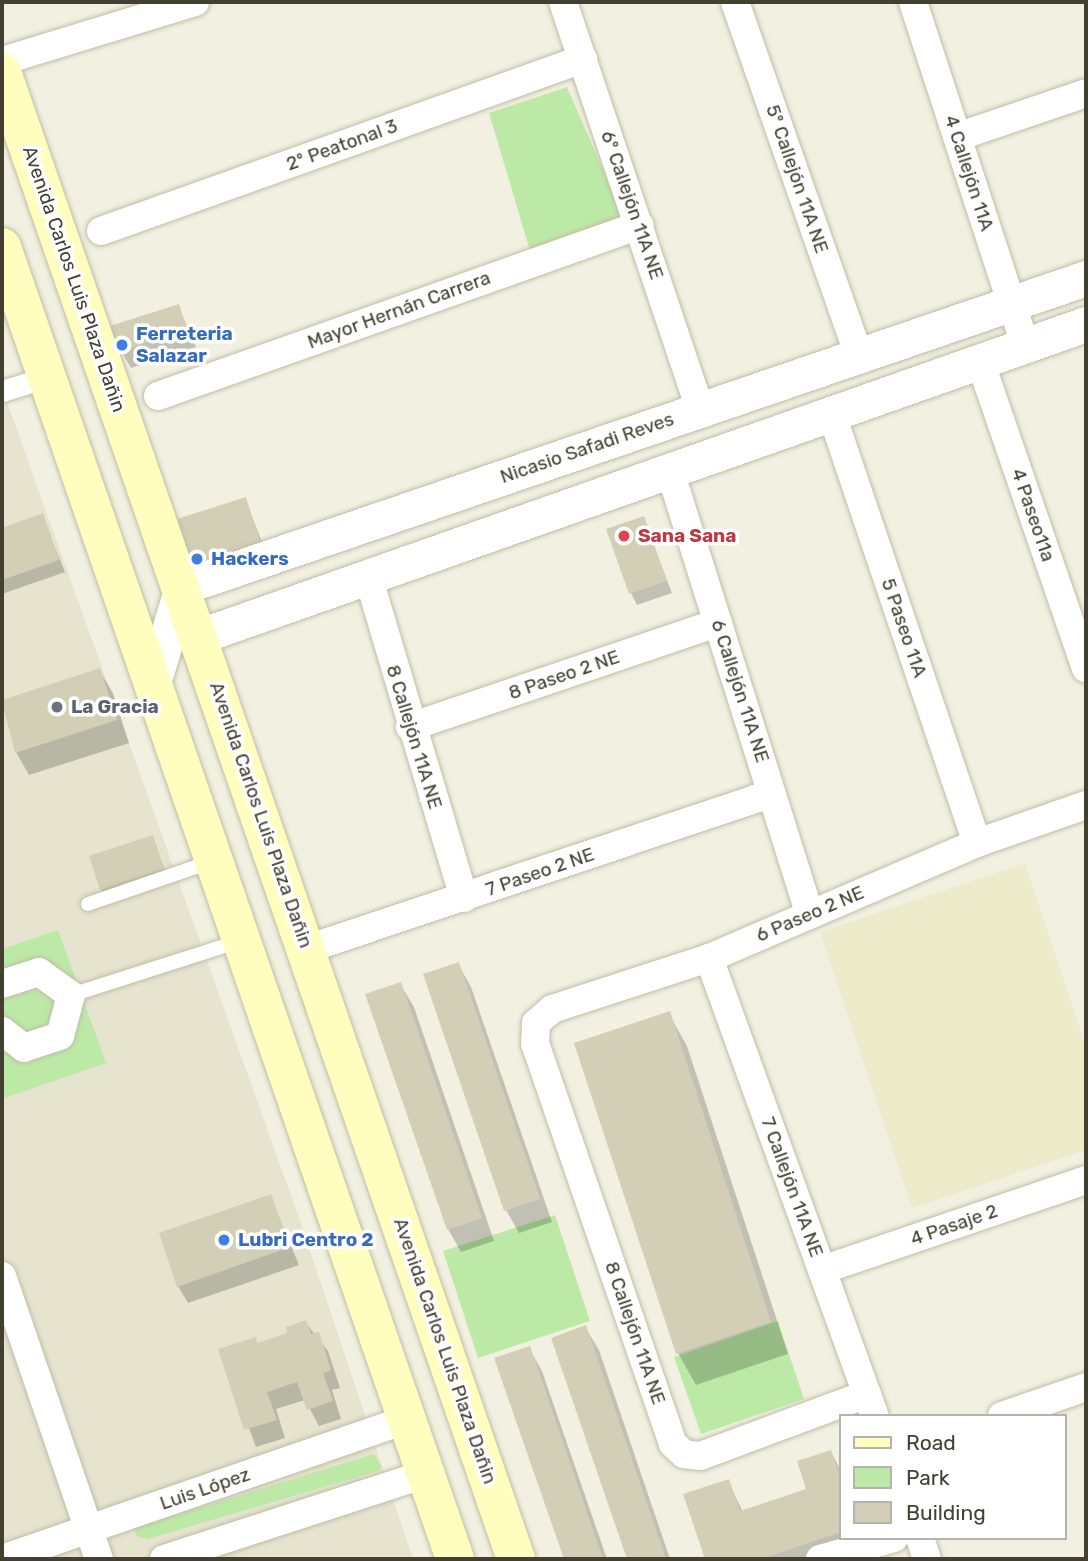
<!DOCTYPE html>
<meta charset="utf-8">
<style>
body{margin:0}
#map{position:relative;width:1088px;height:1561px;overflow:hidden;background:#f2f1e1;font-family:Rubik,sans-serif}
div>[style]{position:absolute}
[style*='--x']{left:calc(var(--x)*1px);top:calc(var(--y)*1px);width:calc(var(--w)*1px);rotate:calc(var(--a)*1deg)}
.residential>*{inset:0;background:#e6e4cf}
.education>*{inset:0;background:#ecebca}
.green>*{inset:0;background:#bceaa6}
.shadow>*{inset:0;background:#0003}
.building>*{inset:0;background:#d3cfb6}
.roads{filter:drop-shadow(0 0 2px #c0bda6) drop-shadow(0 0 2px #c0bda6)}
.service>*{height:14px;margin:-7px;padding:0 7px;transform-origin:7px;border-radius:7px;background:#fff}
.pedestrian>*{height:21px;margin:-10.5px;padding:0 10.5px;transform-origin:10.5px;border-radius:10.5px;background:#fff}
.minor>*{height:28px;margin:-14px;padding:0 14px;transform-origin:14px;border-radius:14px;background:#fff}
.tertiary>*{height:35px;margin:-17.5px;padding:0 17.5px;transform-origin:17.5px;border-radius:17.5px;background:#fff}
.secondary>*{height:38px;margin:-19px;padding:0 19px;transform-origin:19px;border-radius:19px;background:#fffebe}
.dots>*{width:19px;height:19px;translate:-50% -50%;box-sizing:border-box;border:4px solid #fff;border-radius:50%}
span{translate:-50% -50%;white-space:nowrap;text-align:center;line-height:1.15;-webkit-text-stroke:7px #fff;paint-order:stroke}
.street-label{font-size:19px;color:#434032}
.shop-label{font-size:19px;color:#366cbe;font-weight:700}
.left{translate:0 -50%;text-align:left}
.health-label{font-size:19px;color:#be3a42;font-weight:700}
.worship-label{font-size:19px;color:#5b616d;font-weight:700}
.frame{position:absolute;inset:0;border:4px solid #434032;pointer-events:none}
.legend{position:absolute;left:839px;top:1414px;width:228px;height:126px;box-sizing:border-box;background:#fff;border:2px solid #b4b3ad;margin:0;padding:9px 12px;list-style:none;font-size:21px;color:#434032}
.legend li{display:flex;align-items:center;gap:14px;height:35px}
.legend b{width:35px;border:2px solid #b4b3ad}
</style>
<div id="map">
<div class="residential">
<div style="clip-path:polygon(2px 388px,299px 1218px,413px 1559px,2px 1559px)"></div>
</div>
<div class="education">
<div style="clip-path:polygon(1025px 863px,1086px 1047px,1086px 1150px,912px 1208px,820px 932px)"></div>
</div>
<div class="green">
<div style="clip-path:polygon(567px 87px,624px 218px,531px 254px,489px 113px)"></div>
<div style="clip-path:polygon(58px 930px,106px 1063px,2px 1099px,2px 949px)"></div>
<div style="clip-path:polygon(555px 1215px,590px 1321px,478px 1358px,443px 1251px)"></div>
<div style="clip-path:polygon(778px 1321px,804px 1399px,701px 1434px,674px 1357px)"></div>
<div style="clip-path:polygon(374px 1454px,382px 1467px,378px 1471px,148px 1539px,136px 1536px,135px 1530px,144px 1525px)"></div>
</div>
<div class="shadow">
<div style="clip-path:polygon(178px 306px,196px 347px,131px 368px,121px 351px)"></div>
<div style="clip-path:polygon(245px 499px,270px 562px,194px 565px,179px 520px)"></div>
<div style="clip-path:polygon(42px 516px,65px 572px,2px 594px,2px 530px)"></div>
<div style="clip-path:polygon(643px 518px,672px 593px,637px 605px,631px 593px)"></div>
<div style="clip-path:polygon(99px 670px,113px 693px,129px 743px,29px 775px,16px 752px,2px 702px)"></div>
<div style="clip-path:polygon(152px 837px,169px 881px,108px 901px,101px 889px)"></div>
<div style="clip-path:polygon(458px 964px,471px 987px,552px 1222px,519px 1233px,506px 1210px)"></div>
<div style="clip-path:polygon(400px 984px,414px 1007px,494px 1241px,461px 1252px,448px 1229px)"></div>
<div style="clip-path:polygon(669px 1014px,687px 1046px,788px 1354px,696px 1385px,678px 1353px)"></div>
<div style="clip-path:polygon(270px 1196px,299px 1265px,188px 1303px,178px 1286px)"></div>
<div style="clip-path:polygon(305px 1322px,328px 1351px,340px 1388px,332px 1390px,341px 1419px,319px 1426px,305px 1400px,276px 1409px,285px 1438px,256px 1447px,220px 1351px,255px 1339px,258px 1345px,289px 1334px)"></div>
<div style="clip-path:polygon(585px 1327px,599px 1350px,670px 1559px,629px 1559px,553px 1339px)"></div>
<div style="clip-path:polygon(529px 1348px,542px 1371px,607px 1559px,566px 1559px,497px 1359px)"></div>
<div style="clip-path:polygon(831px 1452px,841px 1471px,841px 1538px,864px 1538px,822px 1559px,707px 1559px,685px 1496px,728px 1481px,743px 1512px,809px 1490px)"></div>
</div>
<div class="building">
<div style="clip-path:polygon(179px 304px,187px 329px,119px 352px,110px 326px)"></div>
<div style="clip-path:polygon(246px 497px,261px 544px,192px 565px,177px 519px)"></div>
<div style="clip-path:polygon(43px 513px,59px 560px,2px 580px,2px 528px)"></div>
<div style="clip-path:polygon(644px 516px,667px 581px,629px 594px,606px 529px)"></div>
<div style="clip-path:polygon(100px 668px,117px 720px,15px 753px,2px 700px)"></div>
<div style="clip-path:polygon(153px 835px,164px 869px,100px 890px,89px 856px)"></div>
<div style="clip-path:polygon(459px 962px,540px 1199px,504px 1211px,423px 974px)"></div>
<div style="clip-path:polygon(401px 982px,482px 1218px,447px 1230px,365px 994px)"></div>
<div style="clip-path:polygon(670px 1011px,771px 1322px,676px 1354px,574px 1043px)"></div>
<div style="clip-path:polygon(271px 1194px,290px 1247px,177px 1287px,159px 1233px)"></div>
<div style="clip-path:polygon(306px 1320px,311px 1334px,319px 1332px,331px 1370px,323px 1373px,333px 1401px,307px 1410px,297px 1382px,267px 1392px,277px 1420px,244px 1430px,218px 1349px,256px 1337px,257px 1343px,287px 1333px,286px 1327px)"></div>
<div style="clip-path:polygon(586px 1325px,666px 1559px,627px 1559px,551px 1338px)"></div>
<div style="clip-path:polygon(530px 1346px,603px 1559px,564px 1559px,494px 1358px)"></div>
<div style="clip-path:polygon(831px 1450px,841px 1479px,841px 1532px,761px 1559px,705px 1559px,683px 1494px,729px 1479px,740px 1511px,806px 1489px,797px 1461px)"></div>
</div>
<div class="roads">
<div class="service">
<div style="--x:88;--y:904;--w:132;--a:-19"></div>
<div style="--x:71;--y:995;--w:177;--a:-17.7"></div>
</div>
<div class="pedestrian">
<div style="--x:2;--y:391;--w:47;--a:-17.3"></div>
</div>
<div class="minor">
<div style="--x:563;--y:2;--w:430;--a:71.4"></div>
<div style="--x:735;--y:2;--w:375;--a:70.7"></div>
<div style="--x:913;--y:2;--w:361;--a:71.9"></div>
<div style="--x:2;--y:61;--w:202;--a:-17"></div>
<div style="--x:957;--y:137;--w:136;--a:-18.8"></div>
<div style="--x:101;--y:231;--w:512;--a:-19.64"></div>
<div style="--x:980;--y:361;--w:325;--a:71"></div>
<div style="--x:158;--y:396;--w:511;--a:-19.53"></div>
<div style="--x:831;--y:412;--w:455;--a:71.3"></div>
<div style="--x:669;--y:468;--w:468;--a:72.5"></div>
<div style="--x:368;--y:576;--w:336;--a:73.4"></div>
<div style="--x:410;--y:727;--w:325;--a:-18.7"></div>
<div style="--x:307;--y:949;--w:490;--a:-18.5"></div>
<div style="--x:709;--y:958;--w:487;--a:70.1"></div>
<div style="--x:2;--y:984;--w:39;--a:-18"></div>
<div style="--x:39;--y:972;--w:39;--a:36"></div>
<div style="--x:71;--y:995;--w:42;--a:105"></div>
<div style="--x:60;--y:1036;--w:38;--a:162"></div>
<div style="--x:24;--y:1048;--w:28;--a:-142"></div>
<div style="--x:822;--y:1270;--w:279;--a:-18.8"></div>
<div style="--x:2;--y:1276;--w:299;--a:71.1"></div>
<div style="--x:867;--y:1394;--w:178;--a:159.6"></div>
<div style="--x:700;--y:1456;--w:16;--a:-173"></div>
<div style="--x:684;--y:1454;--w:15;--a:-138"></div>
<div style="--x:673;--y:1444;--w:423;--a:-109"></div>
<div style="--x:535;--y:1044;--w:21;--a:-87"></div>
<div style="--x:536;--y:1023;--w:21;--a:-41"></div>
<div style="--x:552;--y:1009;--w:165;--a:-18"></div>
<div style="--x:709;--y:958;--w:292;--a:-23.2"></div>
<div style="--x:977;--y:843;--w:115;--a:-19.2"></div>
<div style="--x:1002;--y:1416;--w:89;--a:-19"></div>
<div style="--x:920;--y:1538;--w:22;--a:72"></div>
<div style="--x:2;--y:1559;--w:429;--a:-19"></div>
<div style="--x:164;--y:1559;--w:275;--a:-18"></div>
<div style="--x:820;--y:1559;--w:77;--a:-15.8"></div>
</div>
<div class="tertiary">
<div style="--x:200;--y:636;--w:939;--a:-19.4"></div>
<div style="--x:153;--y:683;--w:100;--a:-73.2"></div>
<div style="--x:182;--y:587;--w:955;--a:-18.87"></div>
</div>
<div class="secondary">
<div style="--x:2;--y:72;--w:1573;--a:70.93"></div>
<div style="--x:2;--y:247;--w:1388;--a:70.95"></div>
</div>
</div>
<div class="dots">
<div style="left:122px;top:345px;background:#3f7fe0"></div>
<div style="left:624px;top:536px;background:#e0444e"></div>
<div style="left:197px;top:559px;background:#3f7fe0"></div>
<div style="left:57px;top:707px;background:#6b7280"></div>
<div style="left:224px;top:1240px;background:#3f7fe0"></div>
</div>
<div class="street-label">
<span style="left:342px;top:145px;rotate:-20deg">2º Peatonal 3</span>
<span style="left:969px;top:173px;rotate:72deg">4 Callejón 11A</span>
<span style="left:797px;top:179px;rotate:71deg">5º Callejón 11A NE</span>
<span style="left:632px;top:205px;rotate:71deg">6º Callejón 11A NE</span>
<span style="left:74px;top:279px;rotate:71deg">Avenida Carlos Luis Plaza Dañin</span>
<span style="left:399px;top:310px;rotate:-20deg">Mayor Hernán Carrera</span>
<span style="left:587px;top:448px;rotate:-19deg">Nicasio Safadi Reves</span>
<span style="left:1033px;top:515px;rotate:71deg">4 Paseo11a</span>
<span style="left:904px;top:628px;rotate:71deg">5 Paseo 11A</span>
<span style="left:564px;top:675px;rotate:-19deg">8 Paseo 2 NE</span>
<span style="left:740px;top:691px;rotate:72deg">6 Callejón 11A NE</span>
<span style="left:414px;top:737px;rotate:73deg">8 Callejón 11A NE</span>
<span style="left:261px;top:815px;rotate:71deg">Avenida Carlos Luis Plaza Dañin</span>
<span style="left:540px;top:872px;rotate:-19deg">7 Paseo 2 NE</span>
<span style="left:810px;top:914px;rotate:-23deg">6 Paseo 2 NE</span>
<span style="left:792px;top:1187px;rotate:70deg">7 Callejón 11A NE</span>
<span style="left:954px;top:1225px;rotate:-19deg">4 Pasaje 2</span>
<span style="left:635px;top:1333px;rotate:71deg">8 Callejón 11A NE</span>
<span style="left:445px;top:1351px;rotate:71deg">Avenida Carlos Luis Plaza Dañin</span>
<span style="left:205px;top:1489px;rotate:-19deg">Luis López</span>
</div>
<div class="shop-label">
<span class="left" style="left:136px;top:345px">Ferreteria<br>Salazar</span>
<span class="left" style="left:211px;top:559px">Hackers</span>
<span class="left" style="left:238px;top:1240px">Lubri Centro 2</span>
</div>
<div class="health-label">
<span class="left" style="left:638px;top:536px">Sana Sana</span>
</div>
<div class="worship-label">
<span class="left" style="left:71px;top:707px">La Gracia</span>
</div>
<div class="frame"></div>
<ul class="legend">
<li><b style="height:9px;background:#fffebe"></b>Road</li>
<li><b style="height:19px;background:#bceaa6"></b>Park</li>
<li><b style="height:19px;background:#d3cfb6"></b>Building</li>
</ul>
</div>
